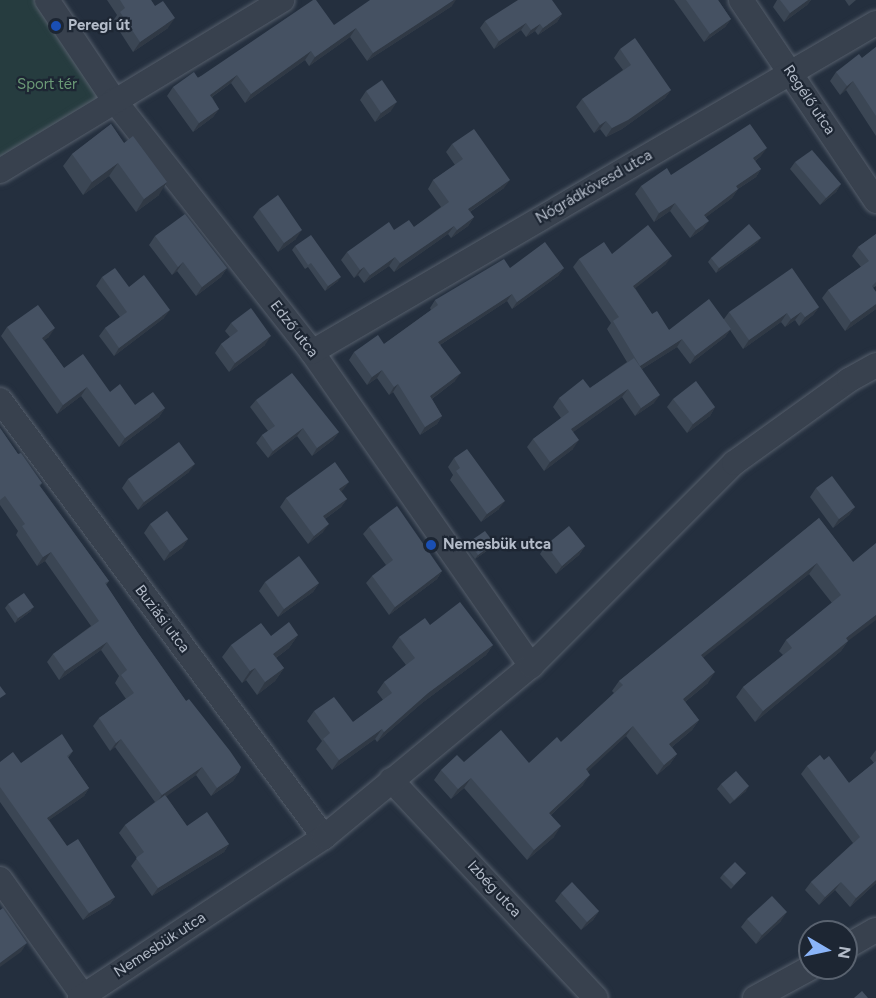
<!DOCTYPE html>
<meta charset="utf-8">
<style>
body{margin:0}
#map{position:relative;width:876px;height:998px;overflow:hidden;background:#242f3e;font-family:Figtree,sans-serif}
div>[style]{position:absolute}
[style*='--x']{left:calc(var(--x)*1px);top:calc(var(--y)*1px);width:calc(var(--w)*1px);rotate:calc(var(--a)*1deg)}
.green>*{inset:0;background:#263c3f}
.roads{filter:drop-shadow(0 0 2px #565f6c) drop-shadow(0 0 2px #565f6c)}
.minor>*{height:24px;margin:-12px;padding:0 12px;transform-origin:12px;border-radius:12px;background:#38414e}
.wall>*{inset:0;background:#3b4654}
.shaded-wall>*{inset:0;background:#303945}
.building>*{inset:0;background:#455162}
.dots>*{width:16px;height:16px;translate:-50% -50%;box-sizing:border-box;border:3px solid #1d2633;border-radius:50%}
span{translate:-50% -50%;white-space:nowrap;text-align:center;line-height:1.15;-webkit-text-stroke:4.5px #1d2633;paint-order:stroke}
.poi-label{font-size:15px;color:#b4bcc9;font-weight:700}
.left{translate:0 -50%;text-align:left}
.park-label{font-size:15px;color:#6b9a76}
.street-label{font-size:15px;color:#b4bcc9}
.north{position:absolute;left:798px;top:920px;width:60px;height:60px;box-sizing:border-box;background:#1d2633;border:2px solid #59626f;border-radius:50%;rotate:99deg;font-size:16px;font-weight:700;line-height:24px;text-align:center;color:#b4bcc9}
.north::after{content:'';display:block;margin:auto;width:21px;height:27px;background:#8ab4f8;clip-path:polygon(50% 0,100% 100%,50% 72%,0 100%)}
</style>
<div id="map">
<div class="green">
<div style="clip-path:polygon(0 0,47px 0,114px 100px,0 171px)"></div>
</div>
<div class="roads">
<div class="minor">
<div style="--x:47;--y:0;--w:120;--a:56.2"></div>
<div style="--x:114;--y:100;--w:320;--a:51.8"></div>
<div style="--x:312;--y:352;--w:383;--a:55.1"></div>
<div style="--x:741;--y:0;--w:242;--a:56.1"></div>
<div style="--x:0;--y:171;--w:330;--a:-31.2"></div>
<div style="--x:312;--y:352;--w:653;--a:-30.26"></div>
<div style="--x:0;--y:400;--w:544;--a:53.45"></div>
<div style="--x:391;--y:780;--w:299;--a:46.8"></div>
<div style="--x:0;--y:879;--w:143;--a:54.6"></div>
<div style="--x:846;--y:947;--w:34;--a:-30"></div>
<div style="--x:80;--y:998;--w:292;--a:-33.4"></div>
<div style="--x:324;--y:837;--w:268;--a:-39.6"></div>
<div style="--x:531;--y:666;--w:287;--a:-45"></div>
<div style="--x:734;--y:463;--w:142;--a:-35.8"></div>
<div style="--x:849;--y:380;--w:31;--a:-29"></div>
<div style="--x:755;--y:998;--w:63;--a:-28.6"></div>
</div>
</div>
<div class="wall">
<div style="clip-path:polygon(107px 0,151px 0,168px 28px,133px 52px,113px 21px,117px 15px)"></div>
<div style="clip-path:polygon(674px 0,718px 0,731px 19px,725px 27px,704px 42px)"></div>
<div style="clip-path:polygon(777px 0,811px 0,807px 5px,784px 22px,773px 7px)"></div>
<div style="clip-path:polygon(845px 0,856px 0,849px 6px)"></div>
<div style="clip-path:polygon(452px 6px,367px 61px,350px 37px,309px 66px,305px 60px,245px 103px,231px 83px,212px 97px,219px 109px,213px 117px,193px 132px,167px 96px,173px 87px,334px 25px)"></div>
<div style="clip-path:polygon(562px 14px,557px 22px,538px 35px,535px 31px,526px 37px,521px 30px,494px 49px,480px 28px,485px 21px)"></div>
<div style="clip-path:polygon(876px 47px,876px 136px,846px 90px,840px 95px,830px 81px,836px 72px,862px 58px)"></div>
<div style="clip-path:polygon(620px 49px,671px 90px,665px 98px,622px 129px,606px 137px,600px 129px,594px 133px,576px 107px,582px 99px,623px 70px,614px 58px)"></div>
<div style="clip-path:polygon(366px 91px,391px 111px,375px 122px,360px 100px)"></div>
<div style="clip-path:polygon(111px 124px,159px 195px,136px 212px,109px 176px,83px 195px,63px 166px,72px 154px)"></div>
<div style="clip-path:polygon(452px 144px,504px 188px,470px 212px,474px 217px,468px 226px,451px 238px,448px 234px,394px 272px,389px 266px,364px 283px,358px 275px,354px 278px,341px 260px,347px 252px,394px 230px,414px 227px,441px 207px,428px 189px,433px 180px,455px 165px,446px 152px)"></div>
<div style="clip-path:polygon(761px 156px,755px 161px,761px 169px,756px 177px,738px 189px,732px 198px,706px 217px,703px 229px,690px 238px,670px 211px,654px 222px,635px 194px,641px 186px,671px 175px)"></div>
<div style="clip-path:polygon(795px 162px,841px 184px,836px 192px,820px 205px,790px 169px)"></div>
<div style="clip-path:polygon(259px 209px,296px 239px,278px 252px,253px 217px)"></div>
<div style="clip-path:polygon(876px 234px,876px 286px,873px 288px,876px 292px,876px 309px,845px 331px,822px 298px,828px 290px,861px 267px,852px 256px,858px 247px)"></div>
<div style="clip-path:polygon(155px 236px,227px 268px,221px 277px,196px 296px,177px 271px,172px 275px,149px 245px)"></div>
<div style="clip-path:polygon(758px 242px,716px 273px,708px 262px,711px 258px)"></div>
<div style="clip-path:polygon(295px 246px,338px 281px,325px 291px,308px 267px,305px 269px,292px 250px)"></div>
<div style="clip-path:polygon(612px 254px,666px 264px,635px 288px,652px 314px,669px 330px,724px 319px,729px 312px,819px 307px,813px 315px,799px 326px,795px 320px,785px 327px,781px 322px,743px 349px,730px 330px,725px 337px,690px 364px,677px 347px,642px 369px,654px 403px,635px 416px,622px 397px,573px 432px,573px 449px,544px 471px,527px 447px,533px 439px,561px 418px,553px 407px,559px 398px,590px 388px,627px 362px,607px 329px,611px 323px,573px 267px,579px 259px)"></div>
<div style="clip-path:polygon(510px 268px,564px 268px,558px 276px,512px 309px,507px 301px,440px 345px,455px 381px,432px 399px,442px 416px,437px 424px,420px 435px,393px 392px,389px 395px,377px 378px,367px 385px,349px 360px,354px 352px,384px 344px,431px 310px,430px 308px,435px 300px)"></div>
<div style="clip-path:polygon(102px 277px,129px 287px,164px 318px,114px 356px,99px 336px,105px 328px,120px 317px,96px 286px)"></div>
<div style="clip-path:polygon(231px 323px,265px 345px,229px 372px,215px 353px,221px 344px,230px 337px,225px 331px)"></div>
<div style="clip-path:polygon(7px 327px,49px 337px,44px 340px,64px 368px,135px 405px,165px 408px,159px 417px,119px 447px,81px 396px,57px 414px,1px 336px)"></div>
<div style="clip-path:polygon(673px 399px,715px 407px,710px 416px,687px 433px,667px 407px)"></div>
<div style="clip-path:polygon(256px 400px,339px 432px,333px 440px,312px 456px,297px 436px,268px 458px,256px 443px,262px 435px,268px 431px,250px 407px)"></div>
<div style="clip-path:polygon(0 428px,18px 454px,42px 483px,40px 486px,109px 581px,106px 585px,138px 633px,186px 701px,239px 772px,233px 781px,211px 796px,196px 775px,166px 796px,187px 826px,229px 844px,224px 852px,152px 896px,131px 866px,137px 858px,119px 833px,125px 825px,155px 802px,115px 747px,110px 751px,93px 726px,99px 718px,126px 699px,115px 683px,119px 676px,101px 650px,59px 680px,47px 662px,53px 654px,91px 626px,45px 561px,37px 566px,16px 535px,18px 531px,0 505px)"></div>
<div style="clip-path:polygon(454px 458px,499px 509px,481px 522px,450px 480px,453px 475px,448px 467px)"></div>
<div style="clip-path:polygon(189px 472px,138px 510px,122px 488px,128px 479px)"></div>
<div style="clip-path:polygon(349px 482px,341px 491px,347px 499px,341px 507px,325px 519px,323px 532px,308px 544px,280px 507px,286px 498px)"></div>
<div style="clip-path:polygon(816px 488px,855px 507px,849px 515px,833px 528px,810px 497px)"></div>
<div style="clip-path:polygon(819px 518px,853px 562px,848px 641px,841px 651px,755px 722px,736px 697px,743px 687px,783px 655px,779px 651px,786px 640px,832px 603px,809px 574px,703px 657px,708px 683px,685px 702px,699px 720px,692px 730px,672px 747px,677px 754px,670px 764px,657px 775px,626px 736px,587px 771px,583px 785px,551px 815px,554px 837px,527px 860px,464px 788px,451px 799px,434px 780px,441px 770px,464px 762px,529px 763px,561px 742px,614px 693px,612px 691px,619px 681px)"></div>
<div style="clip-path:polygon(150px 524px,188px 539px,182px 548px,164px 561px,144px 533px)"></div>
<div style="clip-path:polygon(369px 527px,442px 571px,437px 579px,389px 615px,366px 583px,372px 576px,386px 565px,363px 534px)"></div>
<div style="clip-path:polygon(469px 542px,491px 548px,475px 559px,466px 547px)"></div>
<div style="clip-path:polygon(546px 545px,585px 546px,579px 555px,556px 574px,540px 554px)"></div>
<div style="clip-path:polygon(265px 582px,319px 583px,313px 592px,278px 617px,259px 591px)"></div>
<div style="clip-path:polygon(8px 604px,31px 611px,15px 623px,5px 608px)"></div>
<div style="clip-path:polygon(430px 625px,493px 645px,486px 655px,422px 703px,377px 742px,375px 739px,332px 770px,316px 749px,322px 741px,307px 721px,314px 711px,353px 722px,383px 700px,377px 692px,384px 682px,406px 665px,392px 647px,399px 637px)"></div>
<div style="clip-path:polygon(298px 635px,289px 648px,276px 658px,284px 668px,275px 681px,257px 695px,246px 680px,242px 683px,222px 657px,231px 645px,271px 636px)"></div>
<div style="clip-path:polygon(876px 750px,876px 883px,850px 907px,835px 890px,819px 905px,805px 890px,811px 882px,853px 843px,801px 774px,807px 766px,824px 760px,849px 783px,874px 763px,870px 758px)"></div>
<div style="clip-path:polygon(73px 751px,68px 758px,89px 788px,84px 796px,49px 820px,67px 846px,115px 897px,110px 904px,83px 920px,0 802px,0 762px,21px 763px)"></div>
<div style="clip-path:polygon(721px 784px,746px 791px,730px 804px,717px 789px)"></div>
<div style="clip-path:polygon(746px 873px,731px 889px,720px 878px,723px 874px)"></div>
<div style="clip-path:polygon(561px 893px,599px 911px,593px 920px,581px 930px,555px 901px)"></div>
<div style="clip-path:polygon(747px 919px,781px 921px,756px 944px,741px 927px)"></div>
</div>
<div class="shaded-wall">
<div style="clip-path:polygon(454px 0,456px 0,452px 6px,367px 61px,373px 53px)"></div>
<div style="clip-path:polygon(808px 0,811px 0,807px 5px,784px 22px,790px 13px)"></div>
<div style="clip-path:polygon(562px 14px,557px 22px,538px 35px,543px 28px)"></div>
<div style="clip-path:polygon(175px 18px,168px 28px,133px 52px,140px 42px)"></div>
<div style="clip-path:polygon(731px 19px,725px 27px,704px 42px,710px 34px)"></div>
<div style="clip-path:polygon(526px 23px,521px 30px,494px 49px,499px 41px)"></div>
<div style="clip-path:polygon(540px 24px,535px 31px,526px 37px,531px 30px)"></div>
<div style="clip-path:polygon(356px 28px,350px 37px,309px 66px,315px 57px)"></div>
<div style="clip-path:polygon(311px 51px,305px 60px,245px 103px,251px 94px)"></div>
<div style="clip-path:polygon(237px 75px,231px 83px,203px 103px,210px 95px)"></div>
<div style="clip-path:polygon(853px 81px,846px 90px,840px 95px,847px 86px)"></div>
<div style="clip-path:polygon(671px 90px,665px 98px,622px 129px,606px 137px,612px 128px)"></div>
<div style="clip-path:polygon(397px 102px,391px 111px,375px 122px,381px 113px)"></div>
<div style="clip-path:polygon(219px 109px,213px 117px,193px 132px,199px 123px)"></div>
<div style="clip-path:polygon(606px 121px,600px 129px,594px 133px,600px 125px)"></div>
<div style="clip-path:polygon(767px 148px,761px 156px,748px 166px,753px 158px)"></div>
<div style="clip-path:polygon(118px 163px,109px 176px,83px 195px,92px 182px)"></div>
<div style="clip-path:polygon(761px 169px,756px 177px,730px 194px,736px 186px)"></div>
<div style="clip-path:polygon(510px 180px,504px 188px,462px 217px,468px 209px)"></div>
<div style="clip-path:polygon(167px 182px,159px 195px,136px 212px,144px 199px)"></div>
<div style="clip-path:polygon(841px 184px,836px 192px,820px 205px,826px 198px)"></div>
<div style="clip-path:polygon(738px 189px,732px 198px,698px 223px,704px 215px)"></div>
<div style="clip-path:polygon(675px 203px,670px 211px,654px 222px,659px 213px)"></div>
<div style="clip-path:polygon(474px 217px,468px 226px,451px 238px,457px 230px)"></div>
<div style="clip-path:polygon(709px 221px,703px 229px,690px 238px,696px 230px)"></div>
<div style="clip-path:polygon(454px 226px,448px 234px,394px 272px,400px 263px)"></div>
<div style="clip-path:polygon(302px 230px,296px 239px,278px 252px,284px 243px)"></div>
<div style="clip-path:polygon(761px 238px,758px 242px,716px 273px,719px 268px)"></div>
<div style="clip-path:polygon(672px 256px,666px 264px,628px 294px,633px 286px)"></div>
<div style="clip-path:polygon(395px 257px,389px 266px,364px 283px,370px 275px)"></div>
<div style="clip-path:polygon(183px 262px,177px 271px,172px 275px,178px 267px)"></div>
<div style="clip-path:polygon(364px 267px,358px 275px,354px 278px,360px 270px)"></div>
<div style="clip-path:polygon(227px 268px,221px 277px,196px 296px,202px 287px)"></div>
<div style="clip-path:polygon(564px 268px,558px 276px,512px 309px,517px 302px)"></div>
<div style="clip-path:polygon(341px 277px,338px 281px,325px 291px,328px 286px)"></div>
<div style="clip-path:polygon(512px 294px,507px 301px,432px 350px,438px 342px)"></div>
<div style="clip-path:polygon(876px 304px,876px 309px,845px 331px,851px 322px)"></div>
<div style="clip-path:polygon(819px 307px,813px 315px,799px 326px,805px 317px)"></div>
<div style="clip-path:polygon(170px 310px,164px 318px,114px 356px,119px 348px)"></div>
<div style="clip-path:polygon(801px 312px,795px 320px,785px 327px,791px 319px)"></div>
<div style="clip-path:polygon(787px 313px,781px 322px,743px 349px,749px 340px)"></div>
<div style="clip-path:polygon(55px 328px,49px 337px,36px 346px,42px 338px)"></div>
<div style="clip-path:polygon(731px 329px,725px 337px,690px 364px,695px 356px)"></div>
<div style="clip-path:polygon(271px 336px,265px 345px,229px 372px,235px 363px)"></div>
<div style="clip-path:polygon(682px 339px,677px 347px,634px 374px,640px 366px)"></div>
<div style="clip-path:polygon(382px 370px,377px 378px,367px 385px,372px 377px)"></div>
<div style="clip-path:polygon(461px 373px,455px 381px,425px 404px,430px 396px)"></div>
<div style="clip-path:polygon(398px 384px,393px 392px,389px 395px,394px 387px)"></div>
<div style="clip-path:polygon(87px 387px,81px 396px,57px 414px,63px 405px)"></div>
<div style="clip-path:polygon(628px 389px,622px 397px,565px 438px,571px 429px)"></div>
<div style="clip-path:polygon(660px 395px,654px 403px,635px 416px,641px 408px)"></div>
<div style="clip-path:polygon(715px 407px,710px 416px,687px 433px,693px 424px)"></div>
<div style="clip-path:polygon(165px 408px,159px 417px,119px 447px,125px 438px)"></div>
<div style="clip-path:polygon(442px 416px,437px 424px,420px 435px,425px 427px)"></div>
<div style="clip-path:polygon(303px 428px,297px 436px,268px 458px,273px 451px)"></div>
<div style="clip-path:polygon(339px 432px,333px 440px,312px 456px,317px 448px)"></div>
<div style="clip-path:polygon(579px 440px,573px 449px,544px 471px,550px 462px)"></div>
<div style="clip-path:polygon(195px 464px,189px 472px,138px 510px,144px 502px)"></div>
<div style="clip-path:polygon(349px 482px,343px 490px,333px 497px,339px 489px)"></div>
<div style="clip-path:polygon(347px 499px,341px 507px,318px 524px,323px 516px)"></div>
<div style="clip-path:polygon(505px 501px,499px 509px,481px 522px,487px 514px)"></div>
<div style="clip-path:polygon(855px 507px,849px 515px,833px 528px,839px 519px)"></div>
<div style="clip-path:polygon(329px 524px,323px 532px,308px 544px,314px 536px)"></div>
<div style="clip-path:polygon(188px 539px,182px 548px,164px 561px,170px 552px)"></div>
<div style="clip-path:polygon(494px 543px,491px 548px,475px 559px,478px 555px)"></div>
<div style="clip-path:polygon(585px 546px,579px 555px,556px 574px,562px 566px)"></div>
<div style="clip-path:polygon(51px 552px,45px 561px,37px 566px,43px 557px)"></div>
<div style="clip-path:polygon(817px 563px,809px 574px,694px 665px,701px 655px)"></div>
<div style="clip-path:polygon(442px 571px,437px 579px,389px 615px,395px 607px)"></div>
<div style="clip-path:polygon(319px 583px,313px 592px,278px 617px,284px 609px)"></div>
<div style="clip-path:polygon(34px 607px,31px 611px,15px 623px,18px 618px)"></div>
<div style="clip-path:polygon(876px 615px,876px 620px,848px 641px,841px 651px,755px 722px,763px 711px,846px 638px)"></div>
<div style="clip-path:polygon(298px 635px,289px 648px,265px 666px,273px 654px)"></div>
<div style="clip-path:polygon(107px 642px,101px 650px,59px 680px,65px 671px)"></div>
<div style="clip-path:polygon(493px 645px,486px 655px,422px 703px,377px 742px,384px 732px,428px 693px)"></div>
<div style="clip-path:polygon(255px 668px,246px 680px,242px 683px,250px 671px)"></div>
<div style="clip-path:polygon(284px 668px,275px 681px,257px 695px,265px 682px)"></div>
<div style="clip-path:polygon(715px 672px,708px 683px,676px 709px,683px 699px)"></div>
<div style="clip-path:polygon(699px 720px,692px 730px,662px 755px,669px 744px)"></div>
<div style="clip-path:polygon(633px 726px,626px 736px,579px 780px,586px 769px)"></div>
<div style="clip-path:polygon(382px 729px,375px 739px,332px 770px,339px 760px)"></div>
<div style="clip-path:polygon(121px 739px,115px 747px,110px 751px,116px 743px)"></div>
<div style="clip-path:polygon(677px 754px,670px 764px,657px 775px,664px 765px)"></div>
<div style="clip-path:polygon(202px 767px,196px 775px,156px 804px,162px 795px)"></div>
<div style="clip-path:polygon(239px 772px,233px 781px,211px 796px,217px 788px)"></div>
<div style="clip-path:polygon(590px 775px,583px 785px,542px 823px,549px 813px)"></div>
<div style="clip-path:polygon(471px 778px,464px 788px,451px 799px,458px 789px)"></div>
<div style="clip-path:polygon(749px 786px,746px 791px,730px 804px,734px 800px)"></div>
<div style="clip-path:polygon(89px 788px,84px 796px,42px 825px,47px 818px)"></div>
<div style="clip-path:polygon(561px 826px,554px 837px,527px 860px,534px 850px)"></div>
<div style="clip-path:polygon(229px 844px,224px 852px,152px 896px,158px 888px)"></div>
<div style="clip-path:polygon(876px 880px,876px 883px,850px 907px,856px 898px)"></div>
<div style="clip-path:polygon(841px 882px,835px 890px,819px 905px,825px 897px)"></div>
<div style="clip-path:polygon(115px 897px,110px 904px,83px 920px,89px 913px)"></div>
<div style="clip-path:polygon(599px 911px,593px 920px,581px 930px,587px 922px)"></div>
<div style="clip-path:polygon(787px 912px,781px 921px,756px 944px,762px 935px)"></div>
<div style="clip-path:polygon(27px 943px,21px 952px,0 967px,0 963px)"></div>
</div>
<div class="building">
<div style="clip-path:polygon(120px 0,151px 0,155px 6px,163px 1px,175px 18px,140px 42px,120px 12px,125px 8px)"></div>
<div style="clip-path:polygon(313px 0,316px 0,334px 25px,370px 0,454px 0,373px 53px,356px 28px,315px 57px,311px 51px,251px 94px,237px 75px,210px 95px,219px 109px,199px 123px,173px 87px,194px 72px,198px 78px)"></div>
<div style="clip-path:polygon(518px 0,552px 0,562px 14px,543px 28px,540px 24px,531px 30px,526px 23px,499px 41px,485px 21px)"></div>
<div style="clip-path:polygon(686px 0,718px 0,731px 19px,710px 34px)"></div>
<div style="clip-path:polygon(780px 0,808px 0,790px 13px)"></div>
<div style="clip-path:polygon(635px 38px,671px 90px,628px 120px,612px 128px,606px 121px,600px 125px,582px 99px,631px 65px,620px 49px)"></div>
<div style="clip-path:polygon(876px 47px,876px 116px,853px 81px,847px 86px,836px 72px,859px 54px,862px 58px)"></div>
<div style="clip-path:polygon(382px 80px,397px 102px,381px 113px,366px 91px)"></div>
<div style="clip-path:polygon(111px 124px,124px 143px,133px 136px,167px 182px,144px 199px,118px 163px,92px 182px,72px 154px)"></div>
<div style="clip-path:polygon(750px 124px,767px 148px,753px 158px,761px 169px,736px 186px,738px 189px,704px 215px,709px 221px,696px 230px,675px 203px,659px 213px,641px 186px,667px 168px,671px 175px)"></div>
<div style="clip-path:polygon(474px 129px,510px 180px,468px 209px,474px 217px,457px 230px,454px 226px,400px 263px,395px 257px,370px 275px,364px 267px,360px 270px,347px 252px,389px 222px,394px 230px,409px 220px,414px 227px,449px 202px,433px 180px,463px 159px,452px 144px)"></div>
<div style="clip-path:polygon(812px 150px,841px 184px,826px 198px,795px 162px)"></div>
<div style="clip-path:polygon(278px 195px,302px 230px,284px 243px,259px 209px)"></div>
<div style="clip-path:polygon(185px 214px,227px 268px,202px 287px,183px 262px,178px 267px,155px 236px)"></div>
<div style="clip-path:polygon(749px 224px,761px 238px,719px 268px,711px 258px)"></div>
<div style="clip-path:polygon(648px 225px,672px 256px,633px 286px,652px 314px,657px 311px,669px 330px,709px 299px,731px 329px,695px 356px,682px 339px,640px 366px,613px 321px,619px 317px,579px 259px,604px 242px,612px 254px)"></div>
<div style="clip-path:polygon(876px 234px,876px 282px,872px 286px,876px 292px,876px 304px,851px 322px,828px 290px,869px 261px,858px 247px)"></div>
<div style="clip-path:polygon(311px 235px,341px 277px,328px 286px,311px 263px,308px 265px,295px 246px)"></div>
<div style="clip-path:polygon(545px 242px,564px 268px,517px 302px,512px 294px,438px 342px,461px 373px,430px 396px,442px 416px,425px 427px,398px 384px,394px 387px,382px 370px,372px 377px,354px 352px,378px 335px,384px 344px,438px 305px,435px 300px,504px 259px,510px 268px)"></div>
<div style="clip-path:polygon(115px 268px,129px 287px,144px 275px,170px 310px,119px 348px,105px 328px,127px 312px,102px 277px)"></div>
<div style="clip-path:polygon(792px 268px,819px 307px,805px 317px,801px 312px,791px 319px,787px 313px,749px 340px,729px 312px)"></div>
<div style="clip-path:polygon(38px 305px,55px 328px,42px 338px,64px 368px,83px 354px,110px 392px,120px 384px,135px 405px,153px 392px,165px 408px,125px 438px,87px 387px,63px 405px,7px 327px)"></div>
<div style="clip-path:polygon(251px 308px,271px 336px,235px 363px,221px 344px,238px 331px,231px 323px)"></div>
<div style="clip-path:polygon(634px 358px,660px 395px,641px 408px,628px 389px,571px 429px,579px 440px,550px 462px,533px 439px,569px 412px,559px 398px,583px 379px,590px 388px)"></div>
<div style="clip-path:polygon(292px 373px,339px 432px,317px 448px,303px 428px,273px 451px,262px 435px,275px 426px,256px 400px)"></div>
<div style="clip-path:polygon(696px 381px,715px 407px,693px 424px,673px 399px)"></div>
<div style="clip-path:polygon(0 428px,18px 454px,21px 453px,42px 483px,39px 485px,109px 581px,105px 583px,138px 633px,186px 701px,189px 699px,230px 751px,241px 767px,239px 772px,217px 788px,202px 767px,162px 795px,121px 739px,116px 743px,99px 718px,134px 693px,121px 675px,127px 670px,107px 642px,65px 671px,53px 654px,99px 621px,51px 552px,43px 557px,22px 526px,25px 524px,5px 496px,0 500px)"></div>
<div style="clip-path:polygon(179px 442px,195px 464px,144px 502px,128px 479px)"></div>
<div style="clip-path:polygon(467px 449px,505px 501px,487px 514px,456px 471px,460px 468px,454px 458px)"></div>
<div style="clip-path:polygon(335px 462px,349px 482px,339px 489px,347px 499px,323px 516px,329px 524px,314px 536px,286px 498px)"></div>
<div style="clip-path:polygon(832px 476px,855px 507px,839px 519px,816px 488px)"></div>
<div style="clip-path:polygon(397px 506px,442px 571px,395px 607px,372px 576px,393px 560px,369px 527px)"></div>
<div style="clip-path:polygon(167px 511px,188px 539px,170px 552px,150px 524px)"></div>
<div style="clip-path:polygon(819px 518px,853px 562px,876px 543px,876px 615px,846px 638px,848px 641px,763px 711px,743px 687px,792px 648px,786px 640px,841px 595px,817px 563px,701px 655px,715px 672px,683px 699px,699px 720px,669px 744px,677px 754px,664px 765px,633px 726px,586px 769px,590px 775px,549px 813px,561px 826px,534px 850px,471px 778px,458px 789px,441px 770px,457px 755px,464px 762px,501px 730px,529px 763px,557px 737px,561px 742px,623px 685px,619px 681px)"></div>
<div style="clip-path:polygon(569px 526px,585px 546px,562px 566px,546px 545px)"></div>
<div style="clip-path:polygon(485px 531px,494px 543px,478px 555px,469px 542px)"></div>
<div style="clip-path:polygon(299px 556px,319px 583px,284px 609px,265px 582px)"></div>
<div style="clip-path:polygon(24px 593px,34px 607px,18px 618px,8px 604px)"></div>
<div style="clip-path:polygon(460px 602px,493px 645px,428px 693px,384px 732px,382px 729px,339px 760px,323px 739px,330px 733px,314px 711px,334px 697px,353px 722px,392px 693px,384px 682px,415px 658px,399px 637px,425px 618px,430px 625px)"></div>
<div style="clip-path:polygon(289px 622px,298px 635px,273px 654px,284px 668px,265px 682px,255px 668px,250px 671px,231px 645px,261px 623px,271px 636px)"></div>
<div style="clip-path:polygon(0 686px,6px 694px,0 698px)"></div>
<div style="clip-path:polygon(62px 734px,73px 751px,67px 756px,89px 788px,47px 818px,67px 846px,78px 839px,115px 897px,89px 913px,0 787px,0 762px,13px 752px,21px 763px)"></div>
<div style="clip-path:polygon(820px 755px,824px 760px,829px 756px,849px 783px,876px 761px,876px 880px,856px 898px,841px 882px,825px 897px,811px 882px,860px 837px,807px 766px)"></div>
<div style="clip-path:polygon(736px 771px,749px 786px,734px 800px,721px 784px)"></div>
<div style="clip-path:polygon(165px 795px,187px 826px,207px 812px,229px 844px,158px 888px,136px 858px,144px 852px,125px 825px)"></div>
<div style="clip-path:polygon(735px 862px,746px 873px,734px 885px,723px 874px)"></div>
<div style="clip-path:polygon(572px 882px,599px 911px,587px 922px,561px 893px)"></div>
<div style="clip-path:polygon(772px 896px,787px 912px,762px 935px,747px 919px)"></div>
<div style="clip-path:polygon(3px 908px,27px 943px,0 963px,0 910px)"></div>
<div style="clip-path:polygon(862px 991px,868px 998px,854px 998px)"></div>
</div>
<div class="dots">
<div style="left:56px;top:26px;background:#1a4fb4"></div>
<div style="left:431px;top:545px;background:#1a4fb4"></div>
</div>
<div class="poi-label">
<span class="left" style="left:68px;top:26px">Peregi út</span>
<span class="left" style="left:443px;top:545px">Nemesbük utca</span>
</div>
<div class="park-label">
<span style="left:47px;top:85px">Sport tér</span>
</div>
<div class="street-label">
<span style="left:809px;top:100px;rotate:56deg">Regélő utca</span>
<span style="left:594px;top:187px;rotate:-30deg">Nógrádkövesd utca</span>
<span style="left:294px;top:329px;rotate:52deg">Edző utca</span>
<span style="left:162px;top:619px;rotate:53deg">Buziási utca</span>
<span style="left:494px;top:889px;rotate:47deg">Izbég utca</span>
<span style="left:160px;top:945px;rotate:-33deg">Nemesbük utca</span>
</div>
<div class="north">N</div>
</div>
